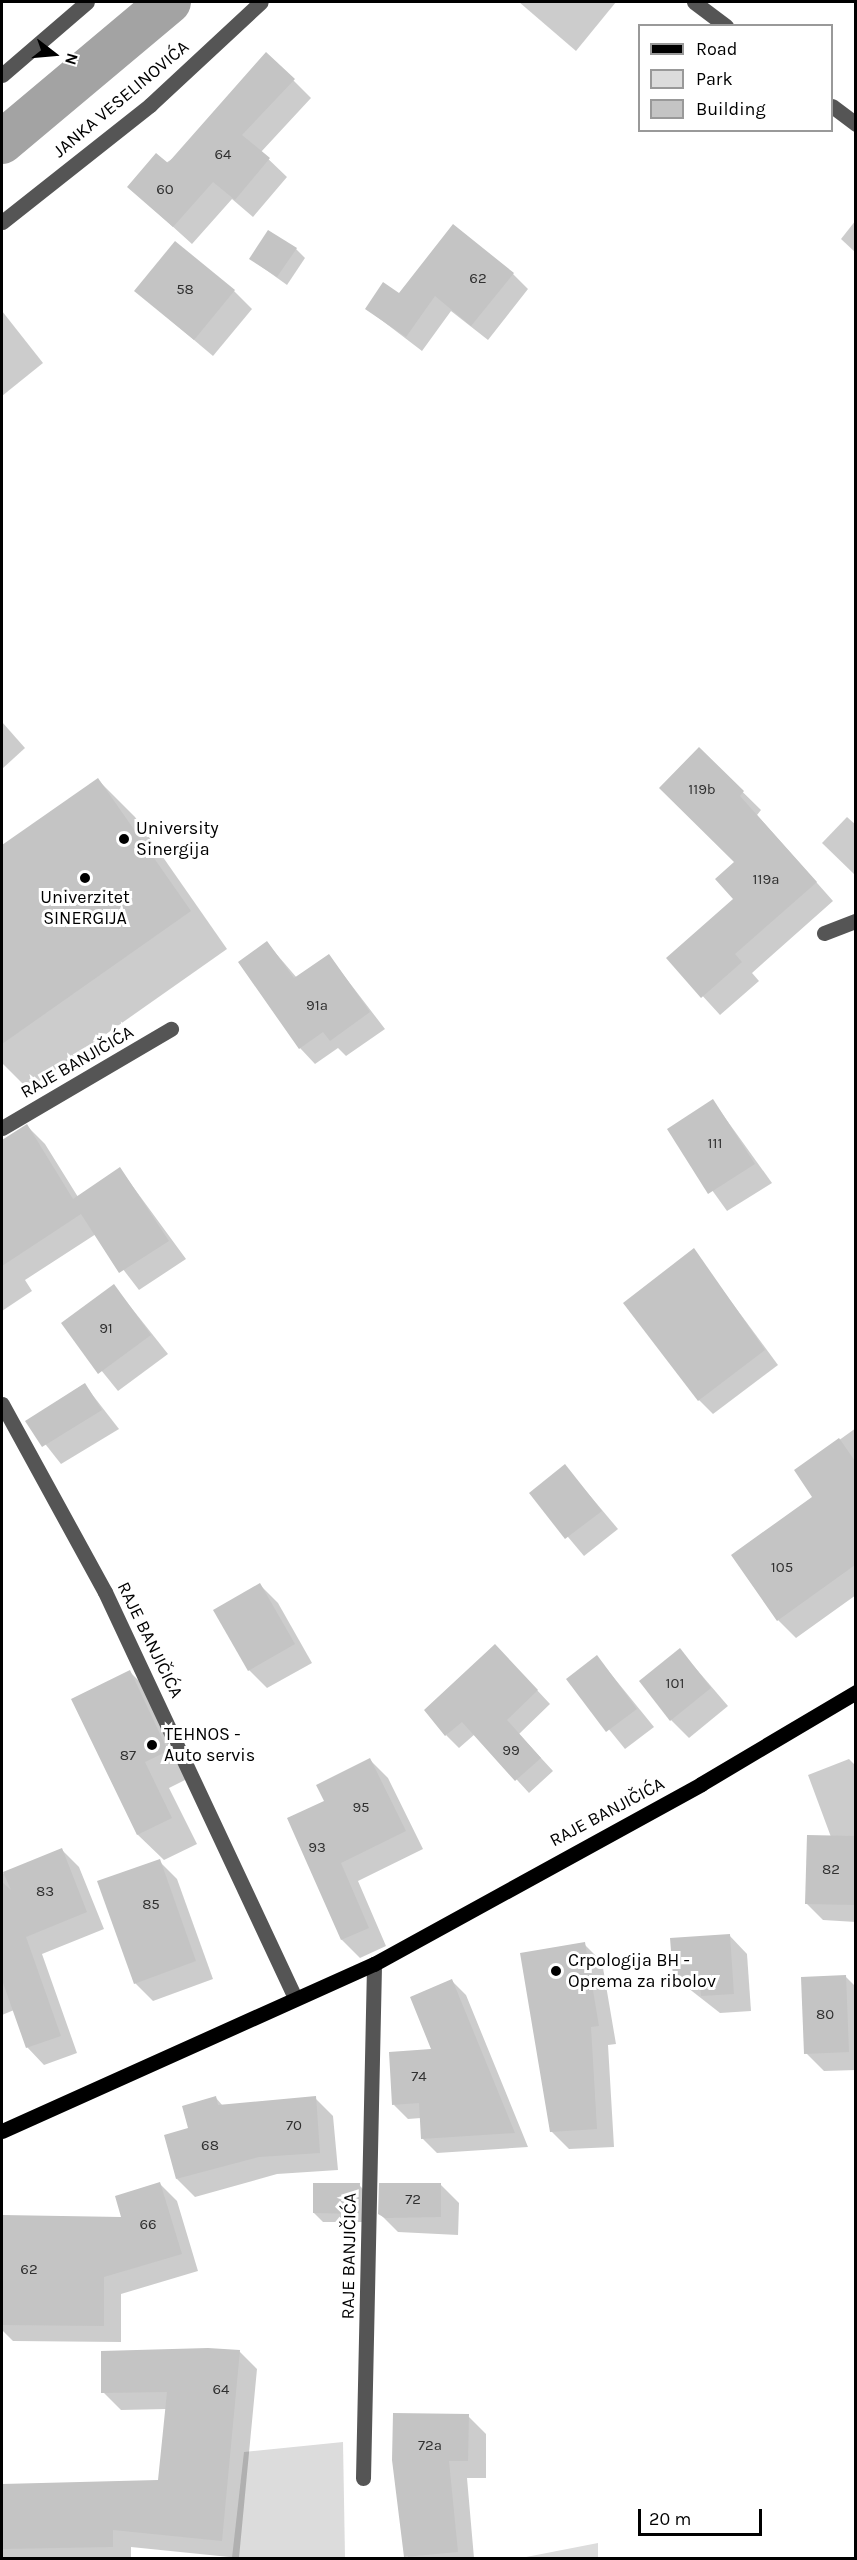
<!DOCTYPE html>
<meta charset="utf-8">
<style>
body{margin:0}
#map{position:relative;width:857px;height:2560px;overflow:hidden;background:#fff;font-family:Karla,sans-serif}
div>[style]{position:absolute}
[style*='--x']{left:calc(var(--x)*1px);top:calc(var(--y)*1px);width:calc(var(--w)*1px);rotate:calc(var(--a)*1deg)}
.green>*{inset:0;background:#dcdcdc}
.shadow>*{inset:0;background:#0003}
.canal>*{height:44px;margin:-22px;padding:0 22px;transform-origin:22px;border-radius:22px;background:#a3a3a3}
.building>*{inset:0;background:#c4c4c4}
.minor>*{height:15px;margin:-7.5px;padding:0 7.5px;transform-origin:7.5px;border-radius:7.5px;background:#555}
.major>*{height:15px;margin:-7.5px;padding:0 7.5px;transform-origin:7.5px;border-radius:7.5px;background:#000}
.dots>*{width:16px;height:16px;translate:-50% -50%;box-sizing:border-box;border:3px solid #fff;border-radius:50%}
span{translate:-50% -50%;white-space:nowrap;text-align:center;line-height:1.15;-webkit-text-stroke:6px #fff;paint-order:stroke}
.number-label{font-size:15px;color:#313131}
.number-label span{-webkit-text-stroke-width:0}
.street-label{font-size:18px;color:#000}
.poi-label{font-size:18px;color:#000}
.left{translate:0 -50%;text-align:left}
.frame{position:absolute;inset:0;border:3px solid #000;pointer-events:none}
.legend{position:absolute;left:638px;top:24px;width:195px;height:108px;box-sizing:border-box;background:#fff;border:2px solid #999;margin:0;padding:8px 10px;list-style:none;font-size:18px;color:#000}
.legend li{display:flex;align-items:center;gap:12px;height:30px}
.legend b{width:30px;border:2px solid #999}
.north{position:absolute;left:24px;top:24px;width:60px;height:60px;-webkit-text-stroke:4px #fff;paint-order:stroke;rotate:106deg;font-size:16px;font-weight:700;line-height:24px;text-align:center;color:#000}
.north::after{content:'';display:block;margin:auto;width:21px;height:27px;background:#000;clip-path:polygon(50% 0,100% 100%,50% 72%,0 100%)}
.scale{position:absolute;left:638px;top:2509px;width:124px;height:27px;box-sizing:border-box;border:3px solid #000;border-top:0;padding-left:8px;font-size:18px;line-height:21px;white-space:nowrap;color:#000;-webkit-text-stroke:4px #fff;paint-order:stroke}
</style>
<div id="map">
<div class="green">
<div style="clip-path:polygon(343px 2442px,345px 2558px,232px 2558px,244px 2452px)"></div>
<div style="clip-path:polygon(598px 2543px,598px 2558px,521px 2558px)"></div>
</div>
<div class="shadow">
<div style="clip-path:polygon(519px 2px,616px 2px,576px 51px)"></div>
<div style="clip-path:polygon(293px 80px,311px 98px,261px 152px,287px 177px,253px 217px,232px 199px,192px 244px,129px 187px)"></div>
<div style="clip-path:polygon(856px 220px,856px 253px,841px 239px)"></div>
<div style="clip-path:polygon(296px 249px,305px 258px,287px 285px,251px 259px)"></div>
<div style="clip-path:polygon(513px 274px,528px 289px,488px 340px,451px 311px,422px 351px,367px 309px,399px 295px)"></div>
<div style="clip-path:polygon(136px 291px,234px 291px,252px 309px,213px 356px)"></div>
<div style="clip-path:polygon(2px 311px,43px 363px,2px 396px)"></div>
<div style="clip-path:polygon(2px 722px,25px 748px,2px 769px)"></div>
<div style="clip-path:polygon(699px 749px,761px 810px,757px 815px,833px 901px,752px 973px,759px 981px,720px 1015px,668px 958px,735px 900px,736px 863px)"></div>
<div style="clip-path:polygon(98px 780px,135px 817px,227px 949px,28px 1089px,2px 1063px,2px 847px)"></div>
<div style="clip-path:polygon(847px 817px,856px 825px,856px 876px,822px 843px)"></div>
<div style="clip-path:polygon(267px 943px,297px 978px,329px 956px,385px 1029px,346px 1056px,338px 1048px,315px 1064px,300px 1048px)"></div>
<div style="clip-path:polygon(713px 1101px,772px 1183px,727px 1211px,669px 1130px)"></div>
<div style="clip-path:polygon(27px 1126px,45px 1144px,78px 1197px,120px 1169px,186px 1259px,139px 1290px,96px 1234px,25px 1280px,32px 1291px,2px 1311px,2px 1142px)"></div>
<div style="clip-path:polygon(693px 1250px,778px 1365px,713px 1414px,699px 1400px)"></div>
<div style="clip-path:polygon(114px 1286px,168px 1354px,118px 1391px,63px 1323px)"></div>
<div style="clip-path:polygon(84px 1384px,119px 1429px,61px 1464px,27px 1421px)"></div>
<div style="clip-path:polygon(856px 1428px,856px 1595px,796px 1638px,778px 1620px,814px 1497px,796px 1471px)"></div>
<div style="clip-path:polygon(565px 1466px,618px 1529px,584px 1556px,531px 1493px)"></div>
<div style="clip-path:polygon(260px 1585px,278px 1603px,312px 1663px,267px 1688px,249px 1670px)"></div>
<div style="clip-path:polygon(680px 1650px,728px 1706px,689px 1738px,671px 1720px)"></div>
<div style="clip-path:polygon(597px 1657px,654px 1727px,625px 1749px,568px 1679px)"></div>
<div style="clip-path:polygon(508px 1659px,550px 1704px,519px 1734px,553px 1771px,529px 1793px,475px 1734px,459px 1748px,446px 1735px)"></div>
<div style="clip-path:polygon(130px 1672px,155px 1697px,193px 1776px,169px 1788px,197px 1844px,164px 1860px,138px 1835px,73px 1699px)"></div>
<div style="clip-path:polygon(849px 1759px,856px 1766px,856px 1922px,823px 1920px,806px 1903px,831px 1837px,808px 1775px)"></div>
<div style="clip-path:polygon(370px 1760px,388px 1778px,423px 1849px,358px 1881px,386px 1946px,360px 1958px,342px 1940px,288px 1818px,326px 1802px)"></div>
<div style="clip-path:polygon(61px 1849px,79px 1867px,104px 1929px,42px 1954px,77px 2053px,44px 2065px,27px 2047px,14px 2010px,2px 2015px,2px 1874px)"></div>
<div style="clip-path:polygon(159px 1861px,177px 1879px,213px 1979px,153px 2001px,135px 1983px)"></div>
<div style="clip-path:polygon(729px 1935px,747px 1954px,751px 2011px,720px 2013px,674px 1977px)"></div>
<div style="clip-path:polygon(584px 1944px,602px 1962px,616px 2044px,608px 2045px,614px 2147px,569px 2149px,551px 2131px)"></div>
<div style="clip-path:polygon(845px 1976px,856px 1987px,856px 2070px,824px 2071px,806px 2053px)"></div>
<div style="clip-path:polygon(452px 1981px,466px 1995px,528px 2147px,437px 2153px,423px 2139px,421px 2118px,408px 2119px,394px 2105px,434px 2051px)"></div>
<div style="clip-path:polygon(216px 2098px,223px 2106px,315px 2098px,333px 2116px,338px 2170px,277px 2174px,195px 2197px,177px 2179px,190px 2129px)"></div>
<div style="clip-path:polygon(160px 2184px,177px 2201px,198px 2271px,121px 2294px,121px 2342px,13px 2341px,2px 2330px,2px 2217px,123px 2218px)"></div>
<div style="clip-path:polygon(359px 2185px,368px 2194px,367px 2222px,323px 2222px,314px 2213px)"></div>
<div style="clip-path:polygon(441px 2185px,459px 2203px,458px 2235px,398px 2232px,380px 2214px)"></div>
<div style="clip-path:polygon(239px 2351px,257px 2369px,239px 2558px,131px 2547px,131px 2558px,2px 2558px,2px 2485px,160px 2481px,166px 2409px,121px 2410px,103px 2392px)"></div>
<div style="clip-path:polygon(468px 2416px,486px 2434px,486px 2478px,467px 2478px,474px 2558px,407px 2558px)"></div>
</div>
<div class="canal">
<div style="--x:2;--y:142;--w:218;--a:-40"></div>
</div>
<div class="building">
<div style="clip-path:polygon(266px 52px,295px 79px,242px 135px,270px 158px,235px 200px,213px 182px,173px 227px,127px 187px,156px 153px,168px 163px)"></div>
<div style="clip-path:polygon(453px 224px,514px 273px,471px 326px,435px 296px,406px 337px,365px 309px,383px 282px,399px 293px)"></div>
<div style="clip-path:polygon(268px 230px,297px 248px,277px 277px,249px 259px)"></div>
<div style="clip-path:polygon(175px 241px,235px 290px,194px 340px,134px 291px)"></div>
<div style="clip-path:polygon(699px 747px,744px 791px,740px 796px,817px 882px,735px 954px,742px 962px,701px 998px,666px 958px,733px 899px,715px 879px,734px 862px,659px 788px)"></div>
<div style="clip-path:polygon(98px 778px,191px 911px,2px 1044px,2px 845px)"></div>
<div style="clip-path:polygon(267px 941px,294px 978px,329px 954px,370px 1012px,330px 1041px,323px 1032px,299px 1049px,238px 962px)"></div>
<div style="clip-path:polygon(713px 1099px,755px 1164px,708px 1194px,667px 1129px)"></div>
<div style="clip-path:polygon(27px 1124px,73px 1199px,120px 1167px,169px 1241px,119px 1273px,81px 1214px,2px 1266px,2px 1140px)"></div>
<div style="clip-path:polygon(694px 1248px,765px 1350px,698px 1401px,623px 1303px)"></div>
<div style="clip-path:polygon(114px 1284px,151px 1335px,98px 1374px,61px 1323px)"></div>
<div style="clip-path:polygon(85px 1383px,102px 1410px,42px 1447px,25px 1421px)"></div>
<div style="clip-path:polygon(839px 1438px,855px 1461px,855px 1565px,777px 1621px,731px 1555px,812px 1497px,794px 1470px)"></div>
<div style="clip-path:polygon(565px 1464px,602px 1511px,565px 1539px,529px 1493px)"></div>
<div style="clip-path:polygon(260px 1583px,295px 1644px,248px 1671px,213px 1610px)"></div>
<div style="clip-path:polygon(495px 1644px,538px 1690px,507px 1720px,541px 1758px,515px 1781px,462px 1722px,445px 1736px,424px 1710px)"></div>
<div style="clip-path:polygon(680px 1648px,711px 1688px,670px 1721px,639px 1681px)"></div>
<div style="clip-path:polygon(597px 1655px,637px 1709px,606px 1732px,566px 1679px)"></div>
<div style="clip-path:polygon(130px 1670px,168px 1751px,145px 1762px,172px 1818px,137px 1835px,71px 1699px)"></div>
<div style="clip-path:polygon(370px 1758px,406px 1831px,341px 1863px,369px 1928px,341px 1940px,287px 1818px,324px 1801px,316px 1785px)"></div>
<div style="clip-path:polygon(807px 1835px,855px 1836px,855px 1905px,805px 1904px)"></div>
<div style="clip-path:polygon(62px 1848px,87px 1912px,26px 1937px,61px 2036px,26px 2048px,2px 1980px,2px 1882px,11px 1890px,3px 1872px)"></div>
<div style="clip-path:polygon(160px 1859px,196px 1961px,134px 1984px,97px 1881px)"></div>
<div style="clip-path:polygon(730px 1934px,734px 1994px,701px 1996px,699px 1976px,673px 1977px,670px 1938px)"></div>
<div style="clip-path:polygon(585px 1942px,599px 2026px,591px 2027px,597px 2129px,550px 2132px,520px 1953px)"></div>
<div style="clip-path:polygon(846px 1975px,849px 2052px,804px 2054px,801px 1977px)"></div>
<div style="clip-path:polygon(452px 1979px,515px 2133px,421px 2139px,419px 2103px,392px 2105px,389px 2052px,431px 2049px,410px 1997px)"></div>
<div style="clip-path:polygon(216px 2096px,218px 2105px,316px 2096px,320px 2153px,259px 2157px,176px 2179px,164px 2135px,188px 2128px,182px 2106px)"></div>
<div style="clip-path:polygon(160px 2182px,182px 2254px,104px 2277px,104px 2326px,2px 2325px,2px 2215px,121px 2217px,115px 2196px)"></div>
<div style="clip-path:polygon(313px 2183px,360px 2183px,359px 2214px,313px 2213px)"></div>
<div style="clip-path:polygon(379px 2183px,441px 2183px,441px 2217px,385px 2218px,378px 2214px)"></div>
<div style="clip-path:polygon(208px 2348px,240px 2350px,222px 2541px,113px 2530px,113px 2547px,2px 2549px,2px 2484px,158px 2480px,167px 2392px,101px 2393px,101px 2351px)"></div>
<div style="clip-path:polygon(393px 2413px,469px 2414px,468px 2461px,449px 2461px,458px 2552px,404px 2557px,392px 2460px)"></div>
</div>
<div class="minor">
<div style="--x:694;--y:2;--w:40;--a:37"></div>
<div style="--x:2;--y:75;--w:112;--a:-40.7"></div>
<div style="--x:832;--y:106;--w:30;--a:37"></div>
<div style="--x:2;--y:222;--w:189;--a:-38.3"></div>
<div style="--x:150;--y:105;--w:151;--a:-42.9"></div>
<div style="--x:824;--y:933;--w:34;--a:-21"></div>
<div style="--x:2;--y:1128;--w:196;--a:-30.4"></div>
<div style="--x:2;--y:1404;--w:214;--a:61.3"></div>
<div style="--x:105;--y:1592;--w:448;--a:64.9"></div>
<div style="--x:363;--y:2478;--w:514;--a:-88.77"></div>
</div>
<div class="major">
<div style="--x:2;--y:2131;--w:408;--a:-24.2"></div>
<div style="--x:374;--y:1964;--w:373;--a:-28.8"></div>
<div style="--x:701;--y:1784;--w:180;--a:-30.7"></div>
</div>
<div class="dots">
<div style="left:124px;top:839px;background:#000"></div>
<div style="left:85px;top:878px;background:#000"></div>
<div style="left:152px;top:1745px;background:#000"></div>
<div style="left:556px;top:1971px;background:#000"></div>
</div>
<div class="number-label">
<span style="left:223px;top:155px">64</span>
<span style="left:165px;top:190px">60</span>
<span style="left:478px;top:279px">62</span>
<span style="left:185px;top:290px">58</span>
<span style="left:702px;top:790px">119b</span>
<span style="left:766px;top:880px">119a</span>
<span style="left:317px;top:1006px">91a</span>
<span style="left:715px;top:1144px">111</span>
<span style="left:106px;top:1329px">91</span>
<span style="left:782px;top:1568px">105</span>
<span style="left:675px;top:1684px">101</span>
<span style="left:511px;top:1751px">99</span>
<span style="left:128px;top:1756px">87</span>
<span style="left:361px;top:1808px">95</span>
<span style="left:317px;top:1848px">93</span>
<span style="left:831px;top:1870px">82</span>
<span style="left:45px;top:1892px">83</span>
<span style="left:151px;top:1905px">85</span>
<span style="left:825px;top:2015px">80</span>
<span style="left:419px;top:2077px">74</span>
<span style="left:294px;top:2126px">70</span>
<span style="left:210px;top:2146px">68</span>
<span style="left:413px;top:2200px">72</span>
<span style="left:148px;top:2225px">66</span>
<span style="left:29px;top:2270px">62</span>
<span style="left:221px;top:2390px">64</span>
<span style="left:430px;top:2446px">72a</span>
</div>
<div class="street-label">
<span style="left:121px;top:99px;rotate:-40deg">JANKA VESELINOVIĆA</span>
<span style="left:77px;top:1062px;rotate:-30deg">RAJE BANJIČIĆA</span>
<span style="left:150px;top:1640px;rotate:64deg">RAJE BANJIČIĆA</span>
<span style="left:607px;top:1812px;rotate:-28deg">RAJE BANJIČIĆA</span>
<span style="left:349px;top:2256px;rotate:-89deg">RAJE BANJIČIĆA</span>
</div>
<div class="poi-label">
<span class="left" style="left:136px;top:839px">University<br>Sinergija</span>
<span style="left:85px;top:908px">Univerzitet<br>SINERGIJA</span>
<span class="left" style="left:164px;top:1745px">TEHNOS -<br>Auto servis</span>
<span class="left" style="left:568px;top:1971px">Crpologija BH -<br>Oprema za ribolov</span>
</div>
<div class="frame"></div>
<ul class="legend">
<li><b style="height:8px;background:#000"></b>Road</li>
<li><b style="height:16px;background:#dcdcdc"></b>Park</li>
<li><b style="height:16px;background:#c4c4c4"></b>Building</li>
</ul>
<div class="north">N</div>
<div class="scale">20 m</div>
</div>
